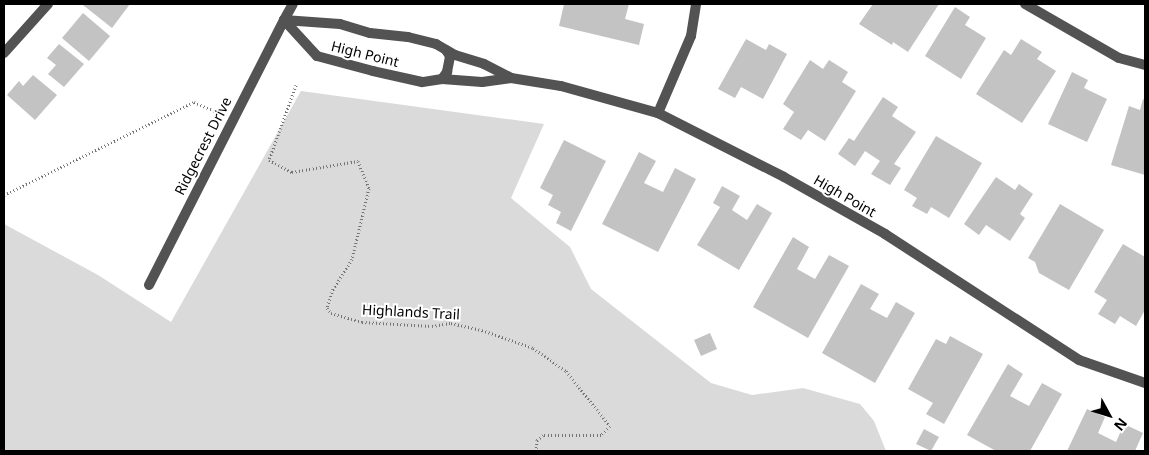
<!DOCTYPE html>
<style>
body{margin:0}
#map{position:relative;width:1149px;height:455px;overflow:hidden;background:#fff;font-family:"Noto Sans",sans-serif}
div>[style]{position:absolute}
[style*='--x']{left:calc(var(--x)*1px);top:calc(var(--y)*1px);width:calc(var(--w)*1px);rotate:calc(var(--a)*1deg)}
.green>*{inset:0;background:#dadada}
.building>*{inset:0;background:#c3c3c3}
.path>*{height:3px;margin-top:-1.5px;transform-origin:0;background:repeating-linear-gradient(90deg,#757575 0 1px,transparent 0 3.5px)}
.minor>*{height:10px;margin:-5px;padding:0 5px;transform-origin:5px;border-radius:5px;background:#535353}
.tertiary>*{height:10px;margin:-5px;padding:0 5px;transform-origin:5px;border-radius:5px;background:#535353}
span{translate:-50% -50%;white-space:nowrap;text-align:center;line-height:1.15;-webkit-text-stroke:4px #fff;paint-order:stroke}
.street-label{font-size:14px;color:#000}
.frame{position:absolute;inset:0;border:5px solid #000;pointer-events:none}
.north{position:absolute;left:1084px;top:390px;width:50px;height:50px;-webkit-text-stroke:4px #fff;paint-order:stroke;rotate:129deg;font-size:14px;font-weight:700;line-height:20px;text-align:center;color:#000}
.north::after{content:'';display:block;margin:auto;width:18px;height:22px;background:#000;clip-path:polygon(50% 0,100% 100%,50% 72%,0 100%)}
</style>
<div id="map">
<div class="green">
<div style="clip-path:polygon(301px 91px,544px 124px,511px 198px,570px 247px,591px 289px,711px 383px,752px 395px,803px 388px,860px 404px,874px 421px,886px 451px,4px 451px,4px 224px,98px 275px,171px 322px)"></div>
</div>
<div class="building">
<div style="clip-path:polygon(84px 4px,130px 4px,112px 28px,83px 5px)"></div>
<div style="clip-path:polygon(564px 4px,629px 4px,625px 19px,644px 24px,639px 45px,559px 26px)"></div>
<div style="clip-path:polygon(873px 4px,939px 4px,908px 52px,893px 42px,892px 45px,859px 24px)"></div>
<div style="clip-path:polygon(955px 7px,970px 17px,965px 25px,986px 38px,961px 79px,925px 56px)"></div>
<div style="clip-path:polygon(83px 13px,110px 36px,89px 61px,62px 38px)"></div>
<div style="clip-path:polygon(746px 39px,766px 50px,769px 44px,787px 54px,763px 99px,741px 87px,735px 98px,718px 89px)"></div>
<div style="clip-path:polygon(1021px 39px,1042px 52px,1037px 59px,1056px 71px,1022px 123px,976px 94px,1004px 50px,1011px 55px)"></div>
<div style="clip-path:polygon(59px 44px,84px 64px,64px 87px,48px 74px,56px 65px,47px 58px)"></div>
<div style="clip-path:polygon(810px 60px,823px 69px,829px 60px,848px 72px,842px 82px,856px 91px,825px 141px,808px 130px,801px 140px,783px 129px,794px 112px,783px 104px)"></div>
<div style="clip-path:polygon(1072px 72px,1088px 80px,1084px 88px,1107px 99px,1087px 142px,1048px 124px)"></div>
<div style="clip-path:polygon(33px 75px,57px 95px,35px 120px,7px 95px,19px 81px,23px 86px)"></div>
<div style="clip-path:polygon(883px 97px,898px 107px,892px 116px,916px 132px,894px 164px,901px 168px,890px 185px,871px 174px,880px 161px,865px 151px,855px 166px,838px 154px,849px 138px,854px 141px)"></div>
<div style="clip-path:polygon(1143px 99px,1145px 100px,1145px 175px,1111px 165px,1129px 106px,1140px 110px)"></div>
<div style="clip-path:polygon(936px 136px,982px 163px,949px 218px,931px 207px,927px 214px,912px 206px,917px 198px,904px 190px)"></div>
<div style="clip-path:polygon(564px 140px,606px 161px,571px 231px,556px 223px,561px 212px,548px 205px,553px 195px,540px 188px)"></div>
<div style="clip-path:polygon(639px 152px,656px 161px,644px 183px,663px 192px,675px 168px,696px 179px,658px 252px,602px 224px)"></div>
<div style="clip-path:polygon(996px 177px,1015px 190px,1019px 184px,1033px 194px,1020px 214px,1025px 218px,1010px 241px,986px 225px,979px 235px,964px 224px)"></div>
<div style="clip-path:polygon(722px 186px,740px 196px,732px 210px,747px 220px,757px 204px,772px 213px,739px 270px,697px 245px,720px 207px,713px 203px)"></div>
<div style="clip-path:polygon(1060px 204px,1104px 230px,1069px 290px,1039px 273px,1035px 262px,1028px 258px)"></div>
<div style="clip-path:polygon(793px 237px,809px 247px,797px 269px,815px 279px,829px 255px,849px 266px,808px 338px,753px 307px)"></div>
<div style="clip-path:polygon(1123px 244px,1145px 257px,1145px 310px,1136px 326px,1120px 316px,1115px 324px,1098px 314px,1107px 300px,1094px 292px)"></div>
<div style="clip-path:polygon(861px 284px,879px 294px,870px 309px,887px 318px,896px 302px,915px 313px,875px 383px,822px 353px)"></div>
<div style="clip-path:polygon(710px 333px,717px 349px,701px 356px,694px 340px)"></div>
<div style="clip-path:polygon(950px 336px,983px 354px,944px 424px,926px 414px,933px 403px,908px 389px,936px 339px,946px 344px)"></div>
<div style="clip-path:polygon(1008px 364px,1023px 374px,1010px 396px,1029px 406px,1042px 383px,1062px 394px,1030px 451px,996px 451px,967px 435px)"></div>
<div style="clip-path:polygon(1087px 409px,1105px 417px,1098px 433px,1116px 442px,1124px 424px,1143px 433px,1135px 451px,1067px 451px)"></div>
<div style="clip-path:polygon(924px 429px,939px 437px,931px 451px,916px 444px)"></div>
</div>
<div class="path">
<div style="--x:296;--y:85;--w:80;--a:109.8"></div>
<div style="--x:269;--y:160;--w:26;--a:28"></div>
<div style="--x:292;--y:172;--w:67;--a:-9.5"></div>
<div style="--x:358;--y:161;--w:29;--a:68"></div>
<div style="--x:369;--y:188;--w:73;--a:103.5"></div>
<div style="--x:352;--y:259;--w:36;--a:122"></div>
<div style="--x:333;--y:289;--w:20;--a:108"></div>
<div style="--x:327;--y:308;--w:6;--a:51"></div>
<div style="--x:331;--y:313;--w:32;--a:16"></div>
<div style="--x:362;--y:322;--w:70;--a:3.3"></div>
<div style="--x:432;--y:326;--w:19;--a:-9"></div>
<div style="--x:451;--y:323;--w:32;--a:13"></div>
<div style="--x:482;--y:330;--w:54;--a:19.4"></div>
<div style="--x:533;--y:348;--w:40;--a:34.9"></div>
<div style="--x:566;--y:371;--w:70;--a:51.3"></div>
<div style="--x:610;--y:426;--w:13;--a:135"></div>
<div style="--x:601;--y:435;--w:58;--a:180"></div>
<div style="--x:543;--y:435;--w:8;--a:140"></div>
<div style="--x:537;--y:440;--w:11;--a:95"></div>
<div style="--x:4;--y:195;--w:212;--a:-26.1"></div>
<div style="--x:194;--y:102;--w:30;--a:24"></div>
</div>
<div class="minor">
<div style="--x:1025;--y:4;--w:108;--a:29.9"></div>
<div style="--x:1119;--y:58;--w:27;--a:15"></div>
<div style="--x:284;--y:20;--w:56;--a:4.1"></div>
<div style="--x:340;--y:24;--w:31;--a:17"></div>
<div style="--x:370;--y:33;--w:38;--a:6"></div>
<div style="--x:408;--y:37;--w:29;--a:14"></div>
<div style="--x:436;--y:44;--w:22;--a:30"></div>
<div style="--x:455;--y:55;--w:30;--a:17"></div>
<div style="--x:484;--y:64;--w:30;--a:27"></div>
<div style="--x:511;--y:78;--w:29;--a:172"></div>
<div style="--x:482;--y:82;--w:40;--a:-175.7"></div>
<div style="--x:442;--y:79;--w:20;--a:171"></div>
<div style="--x:422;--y:82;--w:50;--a:-167.3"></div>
<div style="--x:373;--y:71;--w:58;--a:-165"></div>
<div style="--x:317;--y:56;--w:49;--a:-132.5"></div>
<div style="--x:4;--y:53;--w:66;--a:-48.1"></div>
<div style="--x:511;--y:78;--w:51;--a:9.1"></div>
<div style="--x:561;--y:86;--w:101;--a:15.6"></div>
<div style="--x:658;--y:113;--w:141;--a:26.9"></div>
<div style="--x:784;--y:177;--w:116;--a:29.4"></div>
<div style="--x:885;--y:234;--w:231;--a:33"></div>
<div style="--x:1079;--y:360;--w:70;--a:19.2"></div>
<div style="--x:442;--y:79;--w:9;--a:-54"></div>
<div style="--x:447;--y:72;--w:16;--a:-79"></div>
<div style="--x:450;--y:56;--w:7;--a:-124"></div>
<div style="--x:658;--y:113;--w:84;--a:-66.8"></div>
<div style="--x:691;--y:36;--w:32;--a:-81"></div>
<div style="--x:149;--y:285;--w:297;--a:-63"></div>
</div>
<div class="tertiary">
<div style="--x:284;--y:20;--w:18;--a:-61"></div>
</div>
<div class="street-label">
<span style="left:365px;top:54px;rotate:14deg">High Point</span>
<span style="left:203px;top:146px;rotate:-63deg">Ridgecrest Drive</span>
<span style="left:845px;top:196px;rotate:30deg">High Point</span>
<span style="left:411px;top:312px;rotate:3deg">Highlands Trail</span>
</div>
<div class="frame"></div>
<div class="north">N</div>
</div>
